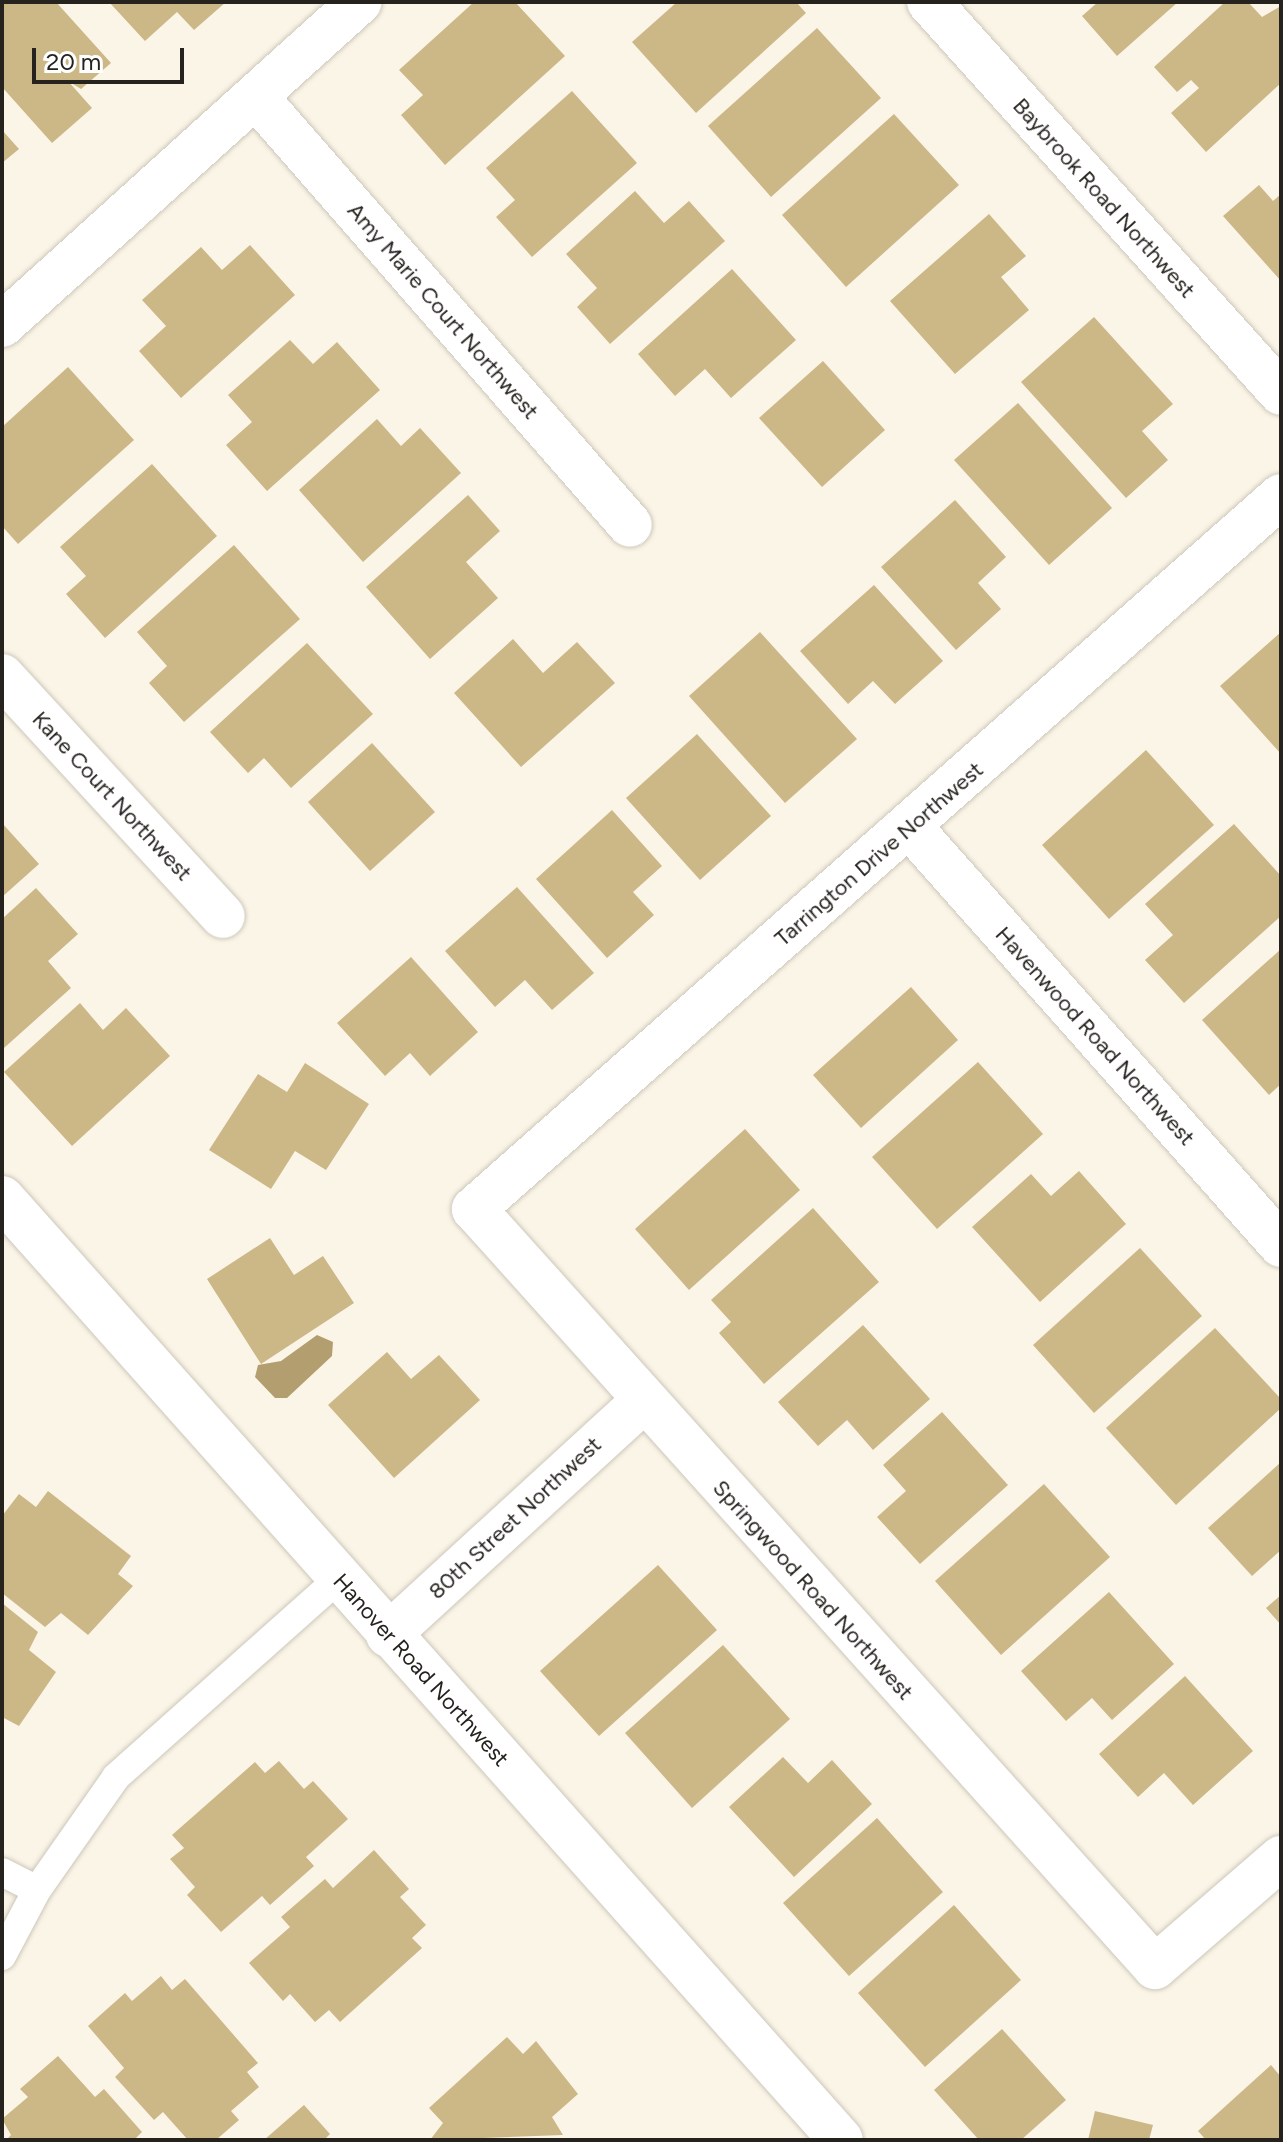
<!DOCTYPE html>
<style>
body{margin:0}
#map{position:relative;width:1283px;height:2142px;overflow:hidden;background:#fbf5e8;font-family:Figtree,sans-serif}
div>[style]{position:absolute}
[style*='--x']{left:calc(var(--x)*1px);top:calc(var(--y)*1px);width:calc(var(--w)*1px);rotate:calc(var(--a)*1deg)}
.water>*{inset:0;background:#b39e70}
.building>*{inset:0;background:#ccb787}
.roads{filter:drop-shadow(0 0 2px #cdc7ba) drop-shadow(0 0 2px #cdc7ba)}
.lane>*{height:28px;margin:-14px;padding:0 14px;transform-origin:14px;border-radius:14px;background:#fff}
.street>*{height:44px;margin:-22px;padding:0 22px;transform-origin:22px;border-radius:22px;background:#fff}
.secondary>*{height:44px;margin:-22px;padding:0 22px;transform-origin:22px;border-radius:22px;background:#fff}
span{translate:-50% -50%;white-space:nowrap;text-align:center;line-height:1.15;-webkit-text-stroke:6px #fff;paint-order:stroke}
.street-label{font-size:22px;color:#26231f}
.frame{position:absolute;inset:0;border:4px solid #26231f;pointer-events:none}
.scale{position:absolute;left:32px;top:48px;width:152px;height:36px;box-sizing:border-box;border:4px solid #26231f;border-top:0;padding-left:10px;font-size:24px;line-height:28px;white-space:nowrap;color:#26231f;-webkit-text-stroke:6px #fff;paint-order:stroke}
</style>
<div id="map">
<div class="water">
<div style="clip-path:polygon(317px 1335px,333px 1342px,332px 1356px,287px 1398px,275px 1398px,255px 1377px,258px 1365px,281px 1361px)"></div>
</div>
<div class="building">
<div style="clip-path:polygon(2px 2px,56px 2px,111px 63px,81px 89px,68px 81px,92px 108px,52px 143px,2px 87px)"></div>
<div style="clip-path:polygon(109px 2px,226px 2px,194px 30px,177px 12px,145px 41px)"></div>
<div style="clip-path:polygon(474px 2px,515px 2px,565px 56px,445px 165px,401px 115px,423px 95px,399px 70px)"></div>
<div style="clip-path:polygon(677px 2px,796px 2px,806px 13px,696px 113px,632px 42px)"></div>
<div style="clip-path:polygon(1098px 2px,1178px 2px,1117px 56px,1082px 16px)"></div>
<div style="clip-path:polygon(1225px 2px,1248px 2px,1262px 17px,1281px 6px,1281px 83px,1206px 152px,1171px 113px,1199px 88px,1191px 80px,1177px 92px,1154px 67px)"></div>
<div style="clip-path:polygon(817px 28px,881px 98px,771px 197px,708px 126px)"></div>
<div style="clip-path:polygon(572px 91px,637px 163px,532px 257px,496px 217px,515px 200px,486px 168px)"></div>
<div style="clip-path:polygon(894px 114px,959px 185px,846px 287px,782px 215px)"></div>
<div style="clip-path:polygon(2px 130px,19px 149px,2px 163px)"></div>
<div style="clip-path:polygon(1259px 185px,1273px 201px,1281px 194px,1281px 281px,1223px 216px)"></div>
<div style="clip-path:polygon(635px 191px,664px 223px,689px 201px,725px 241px,610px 344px,577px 307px,597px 288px,566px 254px)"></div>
<div style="clip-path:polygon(989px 214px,1026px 256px,1001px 277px,1029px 310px,955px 374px,890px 301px)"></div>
<div style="clip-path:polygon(250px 245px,295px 295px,181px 398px,139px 351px,166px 326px,142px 300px,201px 247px,222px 270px)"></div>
<div style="clip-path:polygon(732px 269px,796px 340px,731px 398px,705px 369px,675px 396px,638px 354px)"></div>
<div style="clip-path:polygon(1094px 317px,1173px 404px,1142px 431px,1168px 460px,1126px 498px,1021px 382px)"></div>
<div style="clip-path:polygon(290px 340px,313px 364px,337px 342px,380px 390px,267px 491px,226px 445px,252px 422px,228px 395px)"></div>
<div style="clip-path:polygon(823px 361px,885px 430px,822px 487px,759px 418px)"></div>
<div style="clip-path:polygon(68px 367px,134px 440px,18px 544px,2px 526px,2px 427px)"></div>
<div style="clip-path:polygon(1018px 403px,1112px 508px,1049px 565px,954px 460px)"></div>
<div style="clip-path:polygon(377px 419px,401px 446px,420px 428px,461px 473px,363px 562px,299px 490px)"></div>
<div style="clip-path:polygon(152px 464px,217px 536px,105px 638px,66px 594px,86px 576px,60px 547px)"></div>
<div style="clip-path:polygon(468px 495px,500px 531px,466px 562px,498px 598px,430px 659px,366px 587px)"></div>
<div style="clip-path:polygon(955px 500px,1006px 557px,978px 583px,1001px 609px,956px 650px,881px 567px)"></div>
<div style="clip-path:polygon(234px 545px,300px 619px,184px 722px,149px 683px,167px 666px,137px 632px)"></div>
<div style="clip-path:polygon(874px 585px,943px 661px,895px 704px,873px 681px,848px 704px,800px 651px)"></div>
<div style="clip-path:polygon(760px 632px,857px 739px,785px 803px,689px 696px)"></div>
<div style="clip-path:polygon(1281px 632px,1281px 754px,1220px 686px)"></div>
<div style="clip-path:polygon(513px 639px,543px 673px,577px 642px,615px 683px,521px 767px,454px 693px)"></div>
<div style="clip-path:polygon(307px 643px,373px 714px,291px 788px,264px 758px,248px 773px,210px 732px)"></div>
<div style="clip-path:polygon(697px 734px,771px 816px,700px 880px,626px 798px)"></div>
<div style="clip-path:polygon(372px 743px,435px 812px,370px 871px,308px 802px)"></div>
<div style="clip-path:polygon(1146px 750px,1214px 825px,1109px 919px,1042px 845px)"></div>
<div style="clip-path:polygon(612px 810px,662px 866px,633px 892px,654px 915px,607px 958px,536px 879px)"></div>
<div style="clip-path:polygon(2px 823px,39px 864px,2px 897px)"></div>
<div style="clip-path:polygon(1234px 824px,1281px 876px,1281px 916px,1184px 1003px,1145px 960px,1173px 935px,1145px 904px)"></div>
<div style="clip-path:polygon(517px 887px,594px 973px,552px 1010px,525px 980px,495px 1007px,445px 951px)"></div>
<div style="clip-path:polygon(36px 888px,78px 934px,48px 961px,71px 988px,4px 1048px,2px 919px)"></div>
<div style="clip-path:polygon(1281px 949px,1281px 1084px,1269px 1095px,1202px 1020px)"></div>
<div style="clip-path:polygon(411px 957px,478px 1032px,430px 1076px,410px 1053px,385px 1076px,337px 1023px)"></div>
<div style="clip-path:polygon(911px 987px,958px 1040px,861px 1128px,813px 1075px)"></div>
<div style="clip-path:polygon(80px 1003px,103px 1030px,126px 1008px,170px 1056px,72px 1146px,4px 1072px)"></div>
<div style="clip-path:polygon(978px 1062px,1043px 1134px,937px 1229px,872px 1157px)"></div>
<div style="clip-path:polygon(305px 1063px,369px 1104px,326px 1170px,295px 1151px,271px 1189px,209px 1150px,258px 1074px,287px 1092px)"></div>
<div style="clip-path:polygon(745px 1129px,800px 1190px,689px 1290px,635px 1229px)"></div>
<div style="clip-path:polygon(1079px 1171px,1126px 1224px,1040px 1302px,972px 1227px,1031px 1174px,1051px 1196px)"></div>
<div style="clip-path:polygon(813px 1208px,879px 1282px,764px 1384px,719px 1333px,731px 1322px,711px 1300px)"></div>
<div style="clip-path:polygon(270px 1238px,294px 1275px,323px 1256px,354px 1303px,261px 1364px,207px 1279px)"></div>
<div style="clip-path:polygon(1140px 1248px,1202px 1316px,1094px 1413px,1033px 1345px)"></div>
<div style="clip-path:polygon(863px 1325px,930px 1399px,873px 1450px,847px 1420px,818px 1446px,778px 1402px)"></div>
<div style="clip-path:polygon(1215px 1328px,1281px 1399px,1281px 1408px,1176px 1505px,1106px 1428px)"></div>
<div style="clip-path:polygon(387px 1352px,411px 1379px,439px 1355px,480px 1400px,394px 1478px,328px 1405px)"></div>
<div style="clip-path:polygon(942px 1412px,1008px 1485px,920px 1564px,877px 1517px,906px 1491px,883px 1465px)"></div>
<div style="clip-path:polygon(1281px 1462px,1281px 1550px,1252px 1576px,1208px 1528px)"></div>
<div style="clip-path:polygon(1044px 1484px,1110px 1557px,1001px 1655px,935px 1581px)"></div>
<div style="clip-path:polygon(48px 1491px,131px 1556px,118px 1574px,133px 1586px,88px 1635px,61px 1613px,45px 1627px,2px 1593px,2px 1516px,19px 1494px,36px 1507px)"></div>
<div style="clip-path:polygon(658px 1565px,717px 1630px,599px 1736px,540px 1671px)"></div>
<div style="clip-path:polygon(1109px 1592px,1174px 1664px,1112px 1720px,1092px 1698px,1066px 1721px,1021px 1671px)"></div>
<div style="clip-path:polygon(1281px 1595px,1281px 1625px,1266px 1608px)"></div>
<div style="clip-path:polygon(2px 1603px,38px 1632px,29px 1650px,56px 1672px,19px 1726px,2px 1717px)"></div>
<div style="clip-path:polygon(723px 1645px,790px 1719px,692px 1808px,625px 1733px)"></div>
<div style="clip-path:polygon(1185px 1676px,1253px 1751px,1193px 1805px,1164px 1773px,1138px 1797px,1099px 1754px)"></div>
<div style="clip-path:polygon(783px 1757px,808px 1783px,832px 1760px,872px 1804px,794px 1877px,729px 1807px)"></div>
<div style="clip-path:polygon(279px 1761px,304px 1789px,313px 1781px,348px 1819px,306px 1857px,314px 1866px,270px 1905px,262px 1896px,221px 1932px,187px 1895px,195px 1887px,170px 1859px,184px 1848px,172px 1835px,255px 1762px,265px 1773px)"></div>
<div style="clip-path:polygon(877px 1818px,943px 1892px,849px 1976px,783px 1903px)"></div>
<div style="clip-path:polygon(374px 1850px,409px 1889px,400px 1897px,426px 1925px,412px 1938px,422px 1948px,340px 2022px,329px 2010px,315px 2022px,290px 1994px,283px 2001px,249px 1963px,290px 1927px,281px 1917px,325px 1879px,333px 1888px)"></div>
<div style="clip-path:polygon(954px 1905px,1021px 1980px,925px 2067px,858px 1993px)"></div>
<div style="clip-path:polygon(161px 1976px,172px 1990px,185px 1979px,258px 2063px,247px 2072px,259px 2087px,231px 2111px,239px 2120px,216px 2140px,188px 2140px,163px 2112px,154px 2120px,115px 2077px,124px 2068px,88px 2026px,125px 1993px,132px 2001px)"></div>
<div style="clip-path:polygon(1002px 2029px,1066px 2100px,1021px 2140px,979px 2140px,934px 2090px)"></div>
<div style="clip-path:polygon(507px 2037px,523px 2054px,536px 2041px,578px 2094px,552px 2117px,563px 2135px,430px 2140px,443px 2123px,429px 2108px)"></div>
<div style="clip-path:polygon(58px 2056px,95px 2097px,104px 2089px,142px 2132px,134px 2140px,6px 2140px,11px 2135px,2px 2119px,28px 2097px,20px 2089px)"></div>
<div style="clip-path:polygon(1271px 2065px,1281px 2077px,1281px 2140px,1206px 2140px,1198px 2131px)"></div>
<div style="clip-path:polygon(304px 2105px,330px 2134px,324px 2140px,264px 2140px)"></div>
<div style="clip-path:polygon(1095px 2111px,1153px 2125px,1149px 2140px,1088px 2140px)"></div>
</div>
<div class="roads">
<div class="lane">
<div style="--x:2;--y:1872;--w:39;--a:27"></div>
<div style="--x:2;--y:1956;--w:75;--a:-62.1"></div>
<div style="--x:37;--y:1890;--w:138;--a:-55"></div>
<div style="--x:116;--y:1777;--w:299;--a:-41.7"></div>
</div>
<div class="street">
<div style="--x:929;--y:2;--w:526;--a:48"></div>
<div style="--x:256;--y:97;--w:568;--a:48.85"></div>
<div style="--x:2;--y:325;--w:482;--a:-42.1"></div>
<div style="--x:1281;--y:496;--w:1077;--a:138.54"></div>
<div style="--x:474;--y:1209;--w:1019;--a:48.06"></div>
<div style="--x:1155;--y:1967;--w:167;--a:-40.9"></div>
<div style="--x:2;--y:676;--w:326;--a:47.4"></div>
<div style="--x:910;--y:827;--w:559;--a:48.41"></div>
<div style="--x:388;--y:1635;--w:345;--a:-42.5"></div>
</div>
<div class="secondary">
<div style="--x:2;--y:1198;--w:1261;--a:48.31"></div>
</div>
</div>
<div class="street-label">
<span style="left:1104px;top:198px;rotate:48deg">Baybrook Road Northwest</span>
<span style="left:443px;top:311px;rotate:49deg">Amy Marie Court Northwest</span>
<span style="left:112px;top:796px;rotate:47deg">Kane Court Northwest</span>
<span style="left:879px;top:854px;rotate:-41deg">Tarrington Drive Northwest</span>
<span style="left:1095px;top:1036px;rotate:48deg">Havenwood Road Northwest</span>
<span style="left:515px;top:1518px;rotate:-43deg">80th Street Northwest</span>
<span style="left:813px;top:1590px;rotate:48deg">Springwood Road Northwest</span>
<span style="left:421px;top:1670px;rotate:48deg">Hanover Road Northwest</span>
</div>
<div class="frame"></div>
<div class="scale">20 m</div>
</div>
